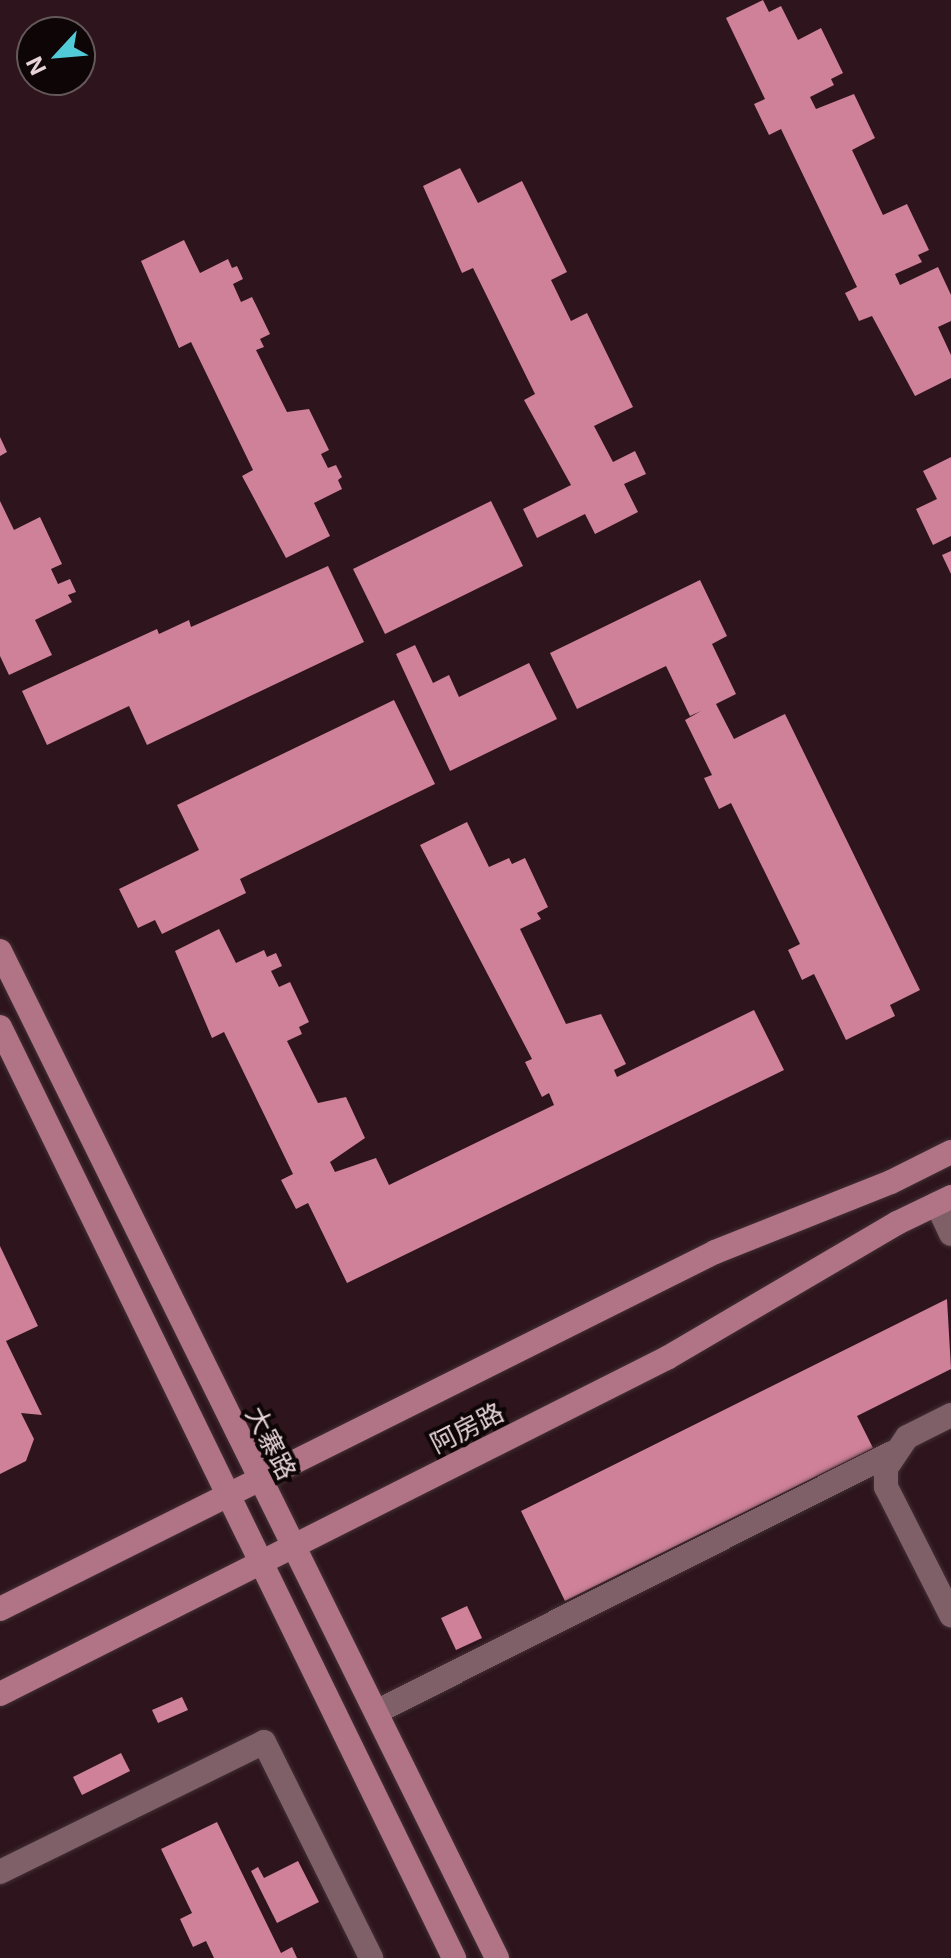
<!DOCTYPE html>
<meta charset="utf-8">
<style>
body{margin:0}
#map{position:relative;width:951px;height:1958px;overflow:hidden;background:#2d141d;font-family:Inter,"Noto Sans SC",sans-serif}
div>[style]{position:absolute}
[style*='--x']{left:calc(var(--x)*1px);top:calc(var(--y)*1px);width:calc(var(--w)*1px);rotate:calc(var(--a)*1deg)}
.building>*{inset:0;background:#cf819a}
.roads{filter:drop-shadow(0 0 2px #423035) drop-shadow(0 0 2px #423035)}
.minor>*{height:24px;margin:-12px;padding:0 12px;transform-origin:12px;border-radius:12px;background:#7f6069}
.major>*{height:24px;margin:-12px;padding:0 12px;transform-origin:12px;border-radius:12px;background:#b17386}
span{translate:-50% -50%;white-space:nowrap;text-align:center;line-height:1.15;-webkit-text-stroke:8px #0e0507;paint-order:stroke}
.street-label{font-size:26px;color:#e6d4d9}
.north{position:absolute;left:16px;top:16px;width:80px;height:80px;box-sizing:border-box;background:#0e0507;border:2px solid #64585b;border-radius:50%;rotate:244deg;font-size:22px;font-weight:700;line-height:32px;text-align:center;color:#e6d4d9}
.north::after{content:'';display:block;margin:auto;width:28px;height:36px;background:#52cbd9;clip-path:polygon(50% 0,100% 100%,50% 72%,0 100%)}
</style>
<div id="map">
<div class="building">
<div style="clip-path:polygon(763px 0,769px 12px,781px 6px,798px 40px,821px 28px,843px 73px,831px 79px,834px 85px,810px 97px,816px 109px,854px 94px,875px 138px,852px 150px,883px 215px,907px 204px,929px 250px,918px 255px,922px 262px,895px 274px,900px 285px,938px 267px,951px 295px,951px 321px,938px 327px,951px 355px,951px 378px,915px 396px,872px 316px,859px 321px,845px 293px,857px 287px,781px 129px,769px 135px,754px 104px,765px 99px,726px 18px)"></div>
<div style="clip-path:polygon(460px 168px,478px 203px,522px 181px,567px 272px,551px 280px,571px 321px,587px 313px,633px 407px,594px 426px,613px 462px,635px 451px,646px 474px,624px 484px,638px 512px,595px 534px,585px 514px,537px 538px,523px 509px,571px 485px,524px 400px,535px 394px,473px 268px,462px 273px,423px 186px)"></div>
<div style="clip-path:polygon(184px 240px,200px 273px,228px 259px,232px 268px,237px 266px,243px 279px,233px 284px,241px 302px,252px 297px,270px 334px,260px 339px,264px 347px,256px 350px,287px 412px,309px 409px,329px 450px,321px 454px,328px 468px,336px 465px,342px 477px,338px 480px,342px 489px,314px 503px,330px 536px,286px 558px,242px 476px,253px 470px,191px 342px,179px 348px,141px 261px)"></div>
<div style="clip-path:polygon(0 437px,7px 452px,0 456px)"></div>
<div style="clip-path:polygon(951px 457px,951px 536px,933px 545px,916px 509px,937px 499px,923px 471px)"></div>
<div style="clip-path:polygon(0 501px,14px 530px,40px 517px,62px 564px,51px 569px,58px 584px,70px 579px,76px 592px,68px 595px,72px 602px,35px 620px,52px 655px,9px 675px,0 656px)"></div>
<div style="clip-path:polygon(491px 501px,523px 566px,385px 634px,353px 569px)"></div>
<div style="clip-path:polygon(951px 551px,951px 574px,942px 555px)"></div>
<div style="clip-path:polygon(328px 566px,364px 642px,147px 745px,129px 706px,47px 745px,22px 691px,157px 629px,159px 634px,189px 620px,191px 627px)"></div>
<div style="clip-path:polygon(700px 580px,727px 636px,712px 644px,736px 694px,716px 704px,734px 739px,785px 714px,920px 990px,890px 1005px,895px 1016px,846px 1040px,814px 974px,802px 980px,788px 950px,800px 944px,731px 803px,719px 809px,704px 778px,712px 775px,685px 720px,701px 711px,690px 716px,666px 666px,577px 709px,550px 653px)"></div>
<div style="clip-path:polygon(415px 645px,433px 683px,449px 675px,459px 697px,529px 663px,557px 719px,450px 771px,396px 654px)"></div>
<div style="clip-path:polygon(394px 700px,435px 784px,240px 879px,246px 893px,162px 934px,155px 920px,138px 928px,119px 889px,199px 850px,177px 805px)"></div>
<div style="clip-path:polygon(467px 822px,489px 867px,509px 858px,512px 864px,525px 858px,548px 907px,537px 913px,541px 919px,520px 929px,566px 1024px,601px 1014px,626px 1064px,614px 1070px,617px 1077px,754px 1010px,784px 1070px,347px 1283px,308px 1203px,296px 1209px,281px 1180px,293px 1174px,224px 1032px,212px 1038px,175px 951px,219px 929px,236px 963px,264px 950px,267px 957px,276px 953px,282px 966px,271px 971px,279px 987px,290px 982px,309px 1022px,299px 1027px,302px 1034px,287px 1041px,318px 1103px,346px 1097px,365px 1138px,330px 1162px,335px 1172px,376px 1158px,389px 1185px,554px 1105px,549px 1093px,542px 1097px,525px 1062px,532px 1059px,420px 845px)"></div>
<div style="clip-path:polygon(0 1246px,38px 1326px,6px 1341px,42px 1415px,21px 1413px,34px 1439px,26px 1461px,0 1474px)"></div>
<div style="clip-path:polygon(947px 1299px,951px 1369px,857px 1416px,873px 1448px,565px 1601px,521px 1511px)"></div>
<div style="clip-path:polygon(467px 1606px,482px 1638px,456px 1650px,441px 1618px)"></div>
<div style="clip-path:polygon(182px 1697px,188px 1710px,158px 1723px,152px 1710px)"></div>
<div style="clip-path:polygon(121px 1753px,130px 1771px,82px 1795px,73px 1777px)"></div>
<div style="clip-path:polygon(217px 1822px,281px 1953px,292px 1947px,297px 1958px,214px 1958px,206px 1941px,193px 1947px,180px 1919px,192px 1913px,161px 1849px)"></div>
<div style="clip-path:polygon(298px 1861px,319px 1902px,277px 1923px,251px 1871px,258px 1867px,264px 1878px)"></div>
</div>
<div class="roads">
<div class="minor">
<div style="--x:937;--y:1204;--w:33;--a:65"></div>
<div style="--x:951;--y:1415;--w:49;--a:153.4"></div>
<div style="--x:907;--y:1437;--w:37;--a:124"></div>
<div style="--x:886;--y:1468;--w:19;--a:90"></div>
<div style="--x:886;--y:1487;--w:144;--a:63.1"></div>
<div style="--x:376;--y:1712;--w:577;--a:-26.65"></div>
<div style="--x:0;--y:1872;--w:294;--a:-26.2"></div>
<div style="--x:264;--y:1742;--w:241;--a:63.6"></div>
</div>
<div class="major">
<div style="--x:0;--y:951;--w:1123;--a:63.73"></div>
<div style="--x:0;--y:1027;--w:1036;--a:64"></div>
<div style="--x:0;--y:1609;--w:799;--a:-26.53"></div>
<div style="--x:715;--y:1252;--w:189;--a:-21.7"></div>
<div style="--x:891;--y:1182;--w:67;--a:-26.6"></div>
<div style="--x:0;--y:1694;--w:747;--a:-26.74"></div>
<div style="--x:667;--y:1358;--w:267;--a:-30.4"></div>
<div style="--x:897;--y:1223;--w:60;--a:-25.7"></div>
</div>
</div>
<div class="street-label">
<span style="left:467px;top:1428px;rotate:-27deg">阿房路</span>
<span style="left:271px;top:1443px;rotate:63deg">大寨路</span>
</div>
<div class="north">N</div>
</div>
